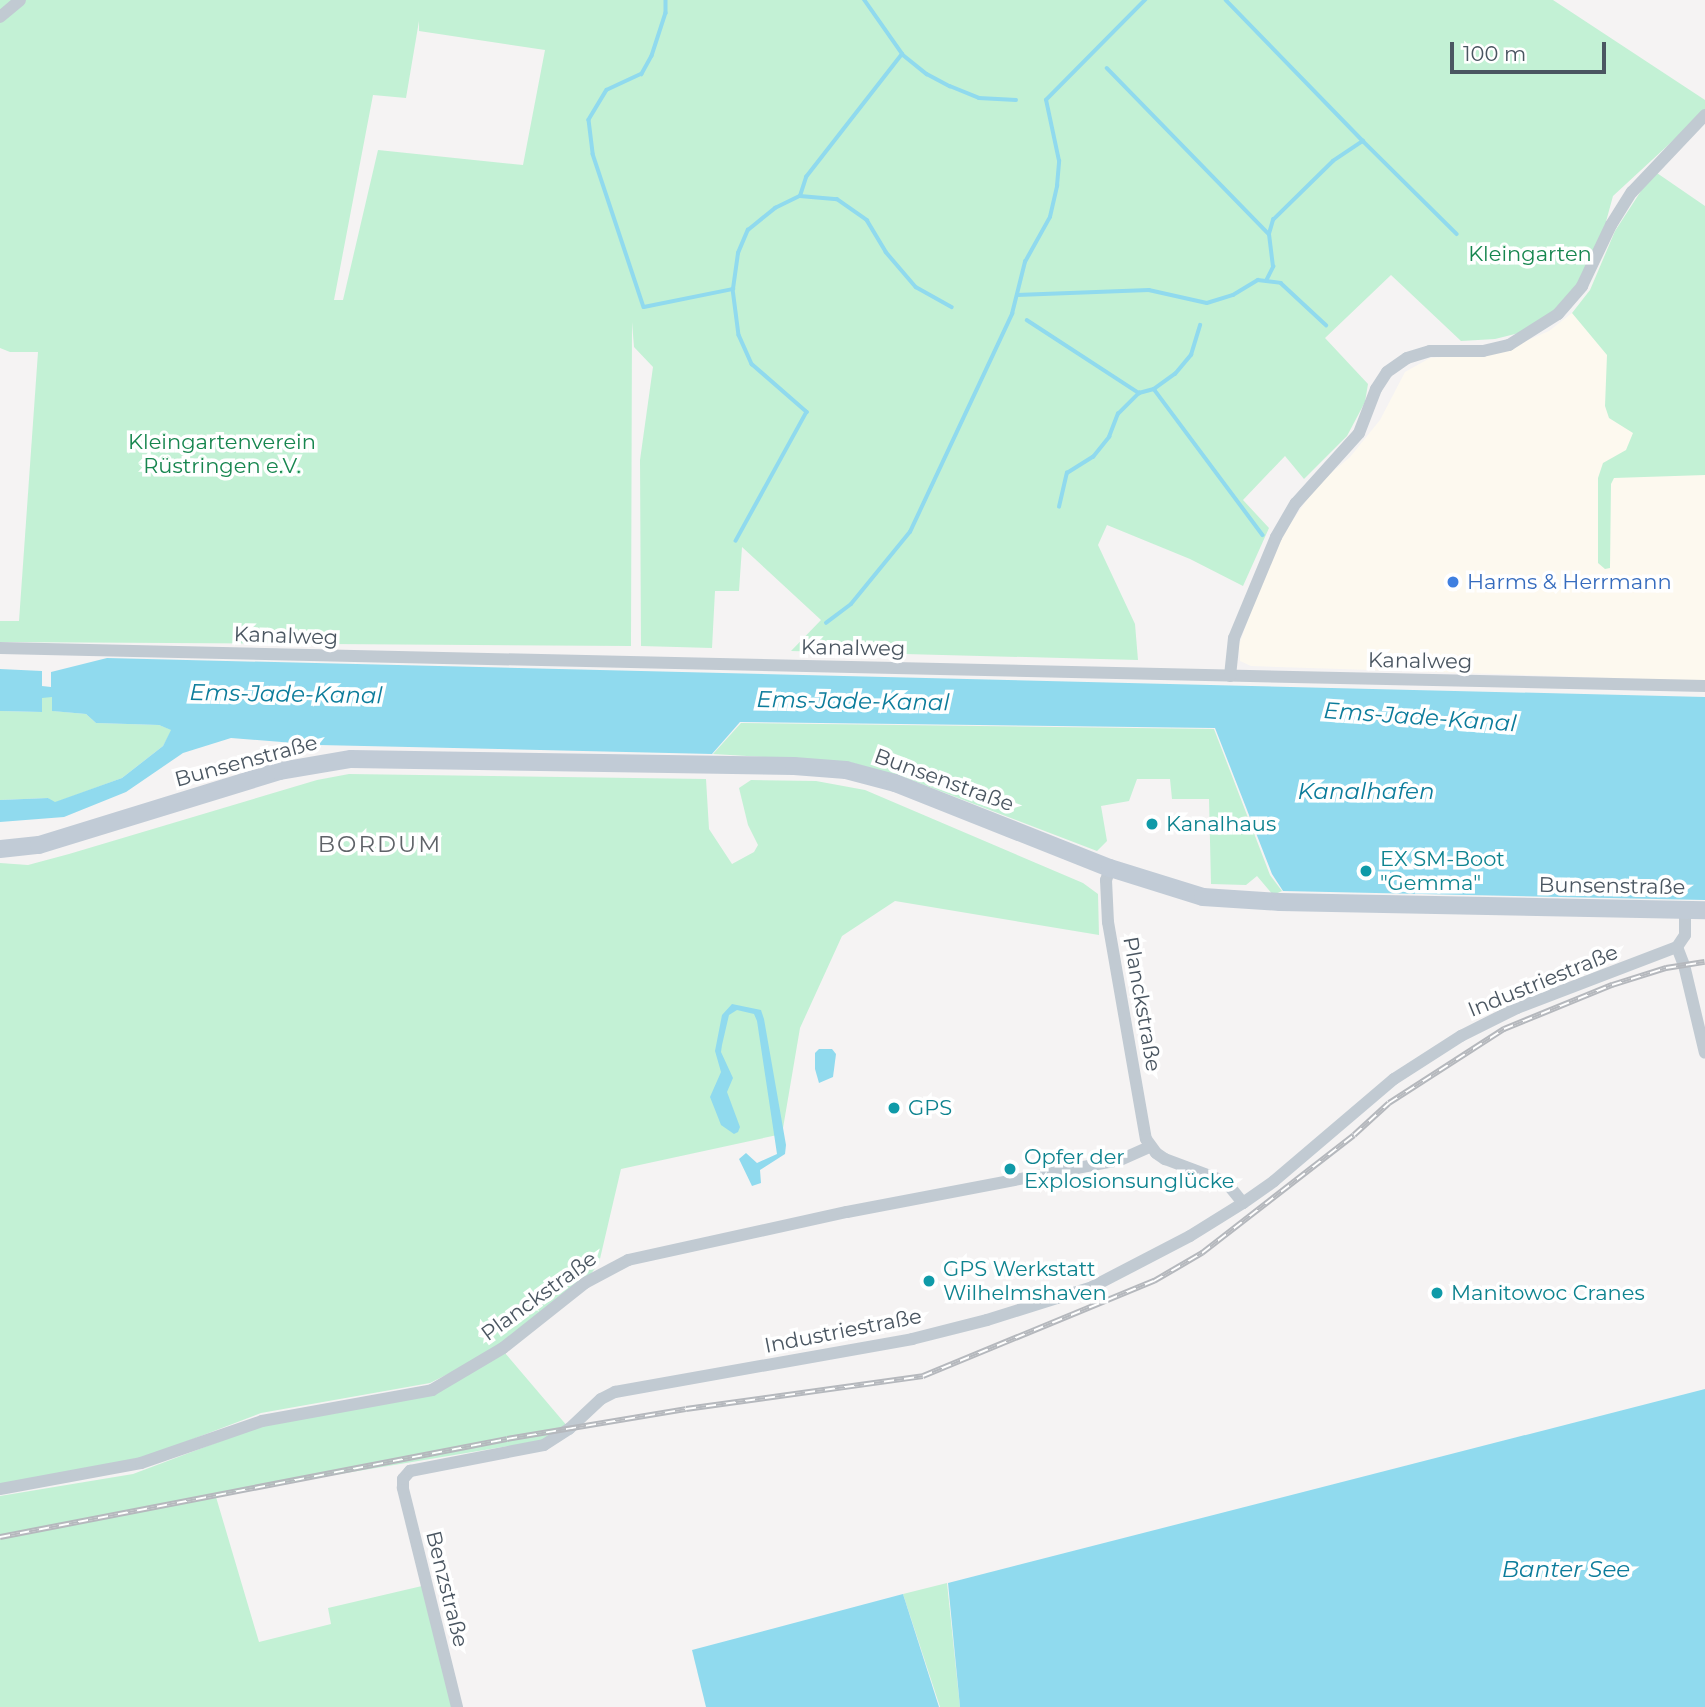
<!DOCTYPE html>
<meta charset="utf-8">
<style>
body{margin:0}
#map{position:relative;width:1705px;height:1707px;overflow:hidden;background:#f5f3f3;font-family:Montserrat,sans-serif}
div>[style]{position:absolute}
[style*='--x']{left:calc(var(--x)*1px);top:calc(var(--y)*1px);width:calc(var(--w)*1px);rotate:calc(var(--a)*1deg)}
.commercial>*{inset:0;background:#fdf9ef}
.green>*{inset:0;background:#c3f1d5}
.water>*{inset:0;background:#90daee}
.stream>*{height:3.5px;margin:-1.75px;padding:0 1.75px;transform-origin:1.75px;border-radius:1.75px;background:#90daee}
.street>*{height:12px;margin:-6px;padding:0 6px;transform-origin:6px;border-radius:6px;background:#c1cad2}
.secondary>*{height:18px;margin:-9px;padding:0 9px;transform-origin:9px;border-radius:9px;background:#c1cbd6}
.rail>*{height:6px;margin-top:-3px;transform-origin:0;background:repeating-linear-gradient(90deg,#fff 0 10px,#b5b8bd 0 20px);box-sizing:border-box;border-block:2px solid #b5b8bd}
.dots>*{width:19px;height:19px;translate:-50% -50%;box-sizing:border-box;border:4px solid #fff;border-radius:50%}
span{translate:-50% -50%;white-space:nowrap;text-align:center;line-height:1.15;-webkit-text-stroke:7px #fff;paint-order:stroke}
.park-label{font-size:21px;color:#17864f}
.shop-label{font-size:21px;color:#366cbe}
.left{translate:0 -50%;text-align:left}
.street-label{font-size:21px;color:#4a5661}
.culture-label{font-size:21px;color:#0d838f}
.water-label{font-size:23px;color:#0c7c9b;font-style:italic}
.neighbourhood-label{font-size:23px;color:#5f6368;letter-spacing:2px}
.scale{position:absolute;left:1450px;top:42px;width:156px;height:32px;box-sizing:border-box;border:4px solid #4a5661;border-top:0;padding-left:9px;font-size:21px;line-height:24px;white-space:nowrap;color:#4a5661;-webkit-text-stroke:5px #fff;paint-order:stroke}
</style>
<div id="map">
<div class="commercial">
<div style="clip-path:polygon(1705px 206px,1705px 681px,1251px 666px,1240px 661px,1239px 645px,1252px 608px,1284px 533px,1317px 485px,1350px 457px,1380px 420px,1405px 372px,1430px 358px,1500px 352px,1549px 331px,1572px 313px,1590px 290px,1615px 231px)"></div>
</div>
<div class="green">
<div style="clip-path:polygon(evenodd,0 0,1553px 0,1705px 100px,1705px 111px,1613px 196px,1601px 240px,1580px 283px,1558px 312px,1527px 331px,1495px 339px,1461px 341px,1391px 275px,1325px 338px,1368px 384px,1365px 402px,1347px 436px,1304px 479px,1285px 456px,1243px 500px,1269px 528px,1243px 586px,1190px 559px,1107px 525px,1098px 545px,1135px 624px,1138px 660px,791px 651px,821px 620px,742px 547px,739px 591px,715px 591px,712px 648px,641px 646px,640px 460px,653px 367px,634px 347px,632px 322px,631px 646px,0 642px,0 621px,19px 621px,38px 352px,10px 352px,0 348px,0 0,419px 21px,419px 31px,545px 50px,523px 165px,378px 150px,343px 300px,334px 300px,373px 95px,406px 98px,419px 21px)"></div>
<div style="clip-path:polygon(1654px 171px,1705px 206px,1705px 475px,1614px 478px,1611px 484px,1610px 568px,1605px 569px,1598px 563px,1598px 478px,1603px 463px,1626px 450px,1633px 433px,1609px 418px,1605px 406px,1607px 355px,1572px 313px,1590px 290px,1615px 231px)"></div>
<div style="clip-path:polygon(42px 697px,52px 697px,53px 711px,86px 714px,96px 723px,159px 725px,172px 730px,163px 746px,122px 778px,54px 803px,48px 798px,0 800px,0 711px,41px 712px)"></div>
<div style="clip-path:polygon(741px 723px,1214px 729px,1270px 875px,1282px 891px,1273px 895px,1257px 876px,1246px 885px,1211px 884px,1209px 799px,1172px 799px,1170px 779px,1137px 779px,1129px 801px,1101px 806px,1107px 841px,1097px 851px,903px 777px,849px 762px,713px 754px)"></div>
<div style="clip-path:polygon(349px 774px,706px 779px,709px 829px,732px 864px,754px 852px,758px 845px,748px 825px,739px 788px,751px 780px,816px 781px,865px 790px,1083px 883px,1098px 894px,1099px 935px,895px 901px,842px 936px,800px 1028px,782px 1134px,621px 1169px,599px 1263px,582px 1286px,502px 1347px,430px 1383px,261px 1413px,130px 1463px,0 1485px,0 863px,28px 865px,69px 854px,317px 780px)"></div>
<div style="clip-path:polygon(505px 1353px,568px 1427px,545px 1440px,172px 1502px,0 1535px,0 1496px,133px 1474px,263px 1425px,433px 1393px)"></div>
<div style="clip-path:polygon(216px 1497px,259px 1642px,331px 1624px,328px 1608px,422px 1586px,453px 1707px,0 1707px,0 1539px)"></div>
<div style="clip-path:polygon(947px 1583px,960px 1707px,940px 1707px,903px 1594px)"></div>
</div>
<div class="water">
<div style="clip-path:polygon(107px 658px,1705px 697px,1705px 900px,1283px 891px,1272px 874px,1215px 728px,740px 722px,712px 754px,319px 745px,231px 738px,183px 753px,126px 792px,64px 817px,0 822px,0 800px,48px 798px,55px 802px,122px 778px,163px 746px,171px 730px,159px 725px,96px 723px,86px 714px,52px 711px,52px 697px,42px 698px,42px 712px,0 711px,0 669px,42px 671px,42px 686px,51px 687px,51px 672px)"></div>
<div style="clip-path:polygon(732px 1004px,761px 1010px,764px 1019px,786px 1145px,785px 1154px,760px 1170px,761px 1183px,752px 1186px,739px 1159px,746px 1153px,757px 1163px,777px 1154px,757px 1021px,754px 1014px,737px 1010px,729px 1015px,722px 1045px,721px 1052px,733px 1078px,727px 1092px,740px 1127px,738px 1132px,734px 1134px,721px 1125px,710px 1097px,721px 1072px,715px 1051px,722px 1015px)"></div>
<div style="clip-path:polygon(819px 1049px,832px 1049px,836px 1054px,833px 1077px,819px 1083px,815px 1069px,815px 1053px)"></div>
<div style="clip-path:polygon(1705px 1389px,1705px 1707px,960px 1707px,948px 1583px)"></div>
<div style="clip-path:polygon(903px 1594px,939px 1707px,706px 1707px,692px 1650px)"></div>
</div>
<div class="stream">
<div style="--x:666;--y:0;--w:13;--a:90"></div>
<div style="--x:666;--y:13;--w:45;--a:108"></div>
<div style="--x:652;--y:56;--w:21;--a:119"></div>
<div style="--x:642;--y:74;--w:38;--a:155"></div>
<div style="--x:607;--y:90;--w:35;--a:121"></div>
<div style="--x:589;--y:120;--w:34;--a:83"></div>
<div style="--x:593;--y:154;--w:161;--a:71.6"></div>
<div style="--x:644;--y:307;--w:91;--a:-11.4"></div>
<div style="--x:733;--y:289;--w:46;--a:82.6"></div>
<div style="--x:739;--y:335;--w:32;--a:66"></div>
<div style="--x:752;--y:364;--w:73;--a:41.1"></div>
<div style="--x:807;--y:412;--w:147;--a:118.8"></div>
<div style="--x:1226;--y:0;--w:197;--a:45.8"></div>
<div style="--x:902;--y:54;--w:32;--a:39"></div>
<div style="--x:927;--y:74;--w:26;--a:28"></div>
<div style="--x:950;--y:86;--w:31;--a:22"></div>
<div style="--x:979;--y:98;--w:37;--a:3"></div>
<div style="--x:1107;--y:68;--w:232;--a:45.7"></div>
<div style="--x:800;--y:196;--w:20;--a:-72"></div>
<div style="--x:806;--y:177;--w:156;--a:-52"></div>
<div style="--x:902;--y:54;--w:66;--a:-125.1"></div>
<div style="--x:1266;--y:281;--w:16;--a:-63"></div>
<div style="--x:1273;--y:267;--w:33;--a:-97"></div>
<div style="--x:1269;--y:234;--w:15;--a:-74"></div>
<div style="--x:1273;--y:220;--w:84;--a:-44.5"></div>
<div style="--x:1333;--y:161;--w:36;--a:-34"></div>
<div style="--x:1363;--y:141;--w:132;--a:44.7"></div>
<div style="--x:733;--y:289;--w:36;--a:-82"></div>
<div style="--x:738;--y:253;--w:25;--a:-67"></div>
<div style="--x:748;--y:230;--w:35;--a:-39"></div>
<div style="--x:775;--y:208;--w:28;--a:-26"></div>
<div style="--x:800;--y:196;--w:37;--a:5"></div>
<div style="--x:837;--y:199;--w:37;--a:35"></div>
<div style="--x:867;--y:220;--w:37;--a:59"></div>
<div style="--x:886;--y:252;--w:46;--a:49.4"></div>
<div style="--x:916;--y:287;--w:41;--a:29.1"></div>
<div style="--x:1017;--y:295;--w:132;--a:-2.2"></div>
<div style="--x:1149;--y:290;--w:59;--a:12.6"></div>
<div style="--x:1207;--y:303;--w:27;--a:-17"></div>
<div style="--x:1233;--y:295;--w:29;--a:-31"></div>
<div style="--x:1258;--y:280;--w:23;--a:7"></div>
<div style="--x:1281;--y:283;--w:62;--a:43"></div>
<div style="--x:1027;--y:320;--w:134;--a:33.1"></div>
<div style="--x:1139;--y:393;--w:16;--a:-15"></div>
<div style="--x:1154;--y:389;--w:26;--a:-36"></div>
<div style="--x:1175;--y:374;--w:25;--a:-50"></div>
<div style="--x:1191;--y:355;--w:31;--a:-73"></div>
<div style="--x:1154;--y:389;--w:182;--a:53.3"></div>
<div style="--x:1059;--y:507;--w:35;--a:-77"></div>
<div style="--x:1067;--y:473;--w:31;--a:-32"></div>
<div style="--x:1093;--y:457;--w:26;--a:-51"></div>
<div style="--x:1109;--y:437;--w:25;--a:-69"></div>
<div style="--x:1118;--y:414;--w:30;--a:-45"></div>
<div style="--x:826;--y:623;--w:31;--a:-37"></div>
<div style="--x:851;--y:604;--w:93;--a:-50.7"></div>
<div style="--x:910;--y:532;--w:241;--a:-64.9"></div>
<div style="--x:1012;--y:314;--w:54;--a:-76"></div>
<div style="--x:1025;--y:262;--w:51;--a:-60.9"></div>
<div style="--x:1050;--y:217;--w:32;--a:-77"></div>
<div style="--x:1057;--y:186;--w:25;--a:-85"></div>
<div style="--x:1059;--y:161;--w:62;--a:-102"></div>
<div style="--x:1046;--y:100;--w:141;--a:-45.3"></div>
</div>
<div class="street">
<div style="--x:0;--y:17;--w:26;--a:-40"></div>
<div style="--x:0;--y:648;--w:1705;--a:1.28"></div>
<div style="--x:1230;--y:676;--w:38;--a:-84"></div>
<div style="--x:1234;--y:638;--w:109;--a:-67.4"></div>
<div style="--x:1276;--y:537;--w:39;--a:-60"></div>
<div style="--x:1296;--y:503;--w:94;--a:-48"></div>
<div style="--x:1359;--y:433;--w:47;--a:-68.9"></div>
<div style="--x:1376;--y:389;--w:20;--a:-57"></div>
<div style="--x:1387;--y:372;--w:24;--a:-35"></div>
<div style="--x:1407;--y:358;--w:24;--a:-17"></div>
<div style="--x:1430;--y:351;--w:53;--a:0"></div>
<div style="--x:1483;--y:351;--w:27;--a:-13"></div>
<div style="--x:1509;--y:345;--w:58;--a:-32.3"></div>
<div style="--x:1558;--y:314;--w:37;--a:-49"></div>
<div style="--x:1582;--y:286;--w:68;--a:-64.6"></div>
<div style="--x:1611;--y:225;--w:39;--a:-58"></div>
<div style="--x:1632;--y:192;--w:106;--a:-46.5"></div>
<div style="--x:1110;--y:868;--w:13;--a:108"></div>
<div style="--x:1106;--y:880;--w:42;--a:87.3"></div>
<div style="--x:1108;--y:922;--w:220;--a:80.1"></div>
<div style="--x:1146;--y:1139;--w:17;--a:54"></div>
<div style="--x:1156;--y:1153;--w:11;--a:34"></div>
<div style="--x:1165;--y:1159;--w:65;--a:20.7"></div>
<div style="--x:1226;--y:1182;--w:27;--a:51"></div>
<div style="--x:1677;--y:947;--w:19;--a:69"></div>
<div style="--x:1684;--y:965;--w:90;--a:76.6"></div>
<div style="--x:0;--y:1489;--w:143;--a:-10.4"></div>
<div style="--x:141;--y:1463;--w:128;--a:-19.1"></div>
<div style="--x:262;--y:1421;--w:173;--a:-10.3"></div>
<div style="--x:432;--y:1390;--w:82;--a:-30.6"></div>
<div style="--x:503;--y:1348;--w:105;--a:-38.4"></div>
<div style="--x:585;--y:1283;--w:49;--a:-28.1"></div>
<div style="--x:628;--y:1260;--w:224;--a:-12.4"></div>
<div style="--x:847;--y:1212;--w:278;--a:-10.8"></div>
<div style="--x:1120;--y:1160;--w:32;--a:-24"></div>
<div style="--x:457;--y:1707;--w:226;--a:-103.9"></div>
<div style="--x:403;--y:1488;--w:9;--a:-90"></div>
<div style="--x:403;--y:1479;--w:11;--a:-49"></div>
<div style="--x:410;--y:1471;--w:136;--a:-11"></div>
<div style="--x:544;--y:1445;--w:30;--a:-33"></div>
<div style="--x:569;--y:1429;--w:44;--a:-43.2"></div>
<div style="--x:601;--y:1399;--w:16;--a:-27"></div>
<div style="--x:615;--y:1392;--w:302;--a:-10.1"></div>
<div style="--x:912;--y:1339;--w:77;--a:-14.2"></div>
<div style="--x:987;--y:1320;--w:110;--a:-17.4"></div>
<div style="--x:1092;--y:1287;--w:110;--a:-27.5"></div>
<div style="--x:1190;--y:1236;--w:62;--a:-31.9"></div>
<div style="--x:1243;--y:1203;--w:38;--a:-35"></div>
<div style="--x:1274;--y:1181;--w:157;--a:-40.4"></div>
<div style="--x:1394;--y:1079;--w:80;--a:-32.7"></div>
<div style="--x:1461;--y:1036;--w:63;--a:-26.6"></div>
<div style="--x:1517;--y:1008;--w:171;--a:-20.9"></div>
<div style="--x:1677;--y:947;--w:14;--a:-56"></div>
<div style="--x:1685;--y:935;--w:25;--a:-90"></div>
</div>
<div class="secondary">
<div style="--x:0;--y:849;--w:39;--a:-6"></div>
<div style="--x:39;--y:845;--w:252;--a:-17.1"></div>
<div style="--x:280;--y:771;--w:72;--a:-9.6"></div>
<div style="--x:351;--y:759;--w:443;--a:0.9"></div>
<div style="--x:794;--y:766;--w:52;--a:4.4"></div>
<div style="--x:846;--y:770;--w:51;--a:14.9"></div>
<div style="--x:895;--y:783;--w:231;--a:21.6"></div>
<div style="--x:1110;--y:868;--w:97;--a:17.3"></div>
<div style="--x:1203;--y:897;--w:77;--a:3.7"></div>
<div style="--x:1280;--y:902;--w:425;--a:1.1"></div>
</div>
<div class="rail">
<div style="--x:0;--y:1537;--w:516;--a:-10.94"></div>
<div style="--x:507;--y:1439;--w:181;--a:-9.5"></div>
<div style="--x:686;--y:1409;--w:239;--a:-7.9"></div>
<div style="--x:923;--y:1376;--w:250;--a:-22.4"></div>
<div style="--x:1154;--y:1281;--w:56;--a:-30.3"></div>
<div style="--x:1202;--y:1253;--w:192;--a:-37.8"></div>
<div style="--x:1354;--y:1135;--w:47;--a:-42.4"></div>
<div style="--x:1389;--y:1103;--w:137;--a:-32.8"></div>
<div style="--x:1504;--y:1029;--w:117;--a:-22.2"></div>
<div style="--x:1612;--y:985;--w:57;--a:-17.5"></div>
<div style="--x:1666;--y:968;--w:39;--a:-9"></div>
</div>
<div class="dots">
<div style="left:1453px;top:582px;background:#3f7fe0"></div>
<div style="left:1152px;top:824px;background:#0f9aa8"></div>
<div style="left:1366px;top:871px;background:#0f9aa8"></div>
<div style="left:894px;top:1108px;background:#0f9aa8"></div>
<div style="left:1010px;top:1169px;background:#0f9aa8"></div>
<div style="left:929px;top:1281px;background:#0f9aa8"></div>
<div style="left:1437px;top:1293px;background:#0f9aa8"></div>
</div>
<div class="park-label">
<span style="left:1530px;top:254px">Kleingarten</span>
<span style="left:222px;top:454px">Kleingartenverein<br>Rüstringen e.V.</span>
</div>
<div class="shop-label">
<span class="left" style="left:1467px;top:582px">Harms &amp; Herrmann</span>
</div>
<div class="street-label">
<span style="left:286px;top:636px;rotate:2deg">Kanalweg</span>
<span style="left:853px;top:648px;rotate:1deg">Kanalweg</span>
<span style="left:1420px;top:661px;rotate:1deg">Kanalweg</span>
<span style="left:246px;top:761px;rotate:-15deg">Bunsenstraße</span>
<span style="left:944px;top:780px;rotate:20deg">Bunsenstraße</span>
<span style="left:1612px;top:886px;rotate:1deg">Bunsenstraße</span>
<span style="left:1543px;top:981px;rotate:-22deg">Industriestraße</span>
<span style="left:1142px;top:1004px;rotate:80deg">Planckstraße</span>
<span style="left:539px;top:1296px;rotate:-36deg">Planckstraße</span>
<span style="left:843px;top:1331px;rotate:-11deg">Industriestraße</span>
<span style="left:447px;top:1589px;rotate:76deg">Benzstraße</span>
</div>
<div class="culture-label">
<span class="left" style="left:1166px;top:824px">Kanalhaus</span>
<span class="left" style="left:1380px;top:871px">EX SM-Boot<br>"Gemma"</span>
<span class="left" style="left:908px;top:1108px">GPS</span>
<span class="left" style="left:1024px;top:1169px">Opfer der<br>Explosionsunglücke</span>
<span class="left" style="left:943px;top:1281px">GPS Werkstatt<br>Wilhelmshaven</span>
<span class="left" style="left:1451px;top:1293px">Manitowoc Cranes</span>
</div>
<div class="water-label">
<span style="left:286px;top:694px;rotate:1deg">Ems-Jade-Kanal</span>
<span style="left:853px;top:701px;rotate:1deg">Ems-Jade-Kanal</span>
<span style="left:1420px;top:717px;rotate:4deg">Ems-Jade-Kanal</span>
<span style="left:1366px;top:791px">Kanalhafen</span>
<span style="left:1566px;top:1569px">Banter See</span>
</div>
<div class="neighbourhood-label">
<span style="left:380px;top:844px">BORDUM</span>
</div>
<div class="scale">100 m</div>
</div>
